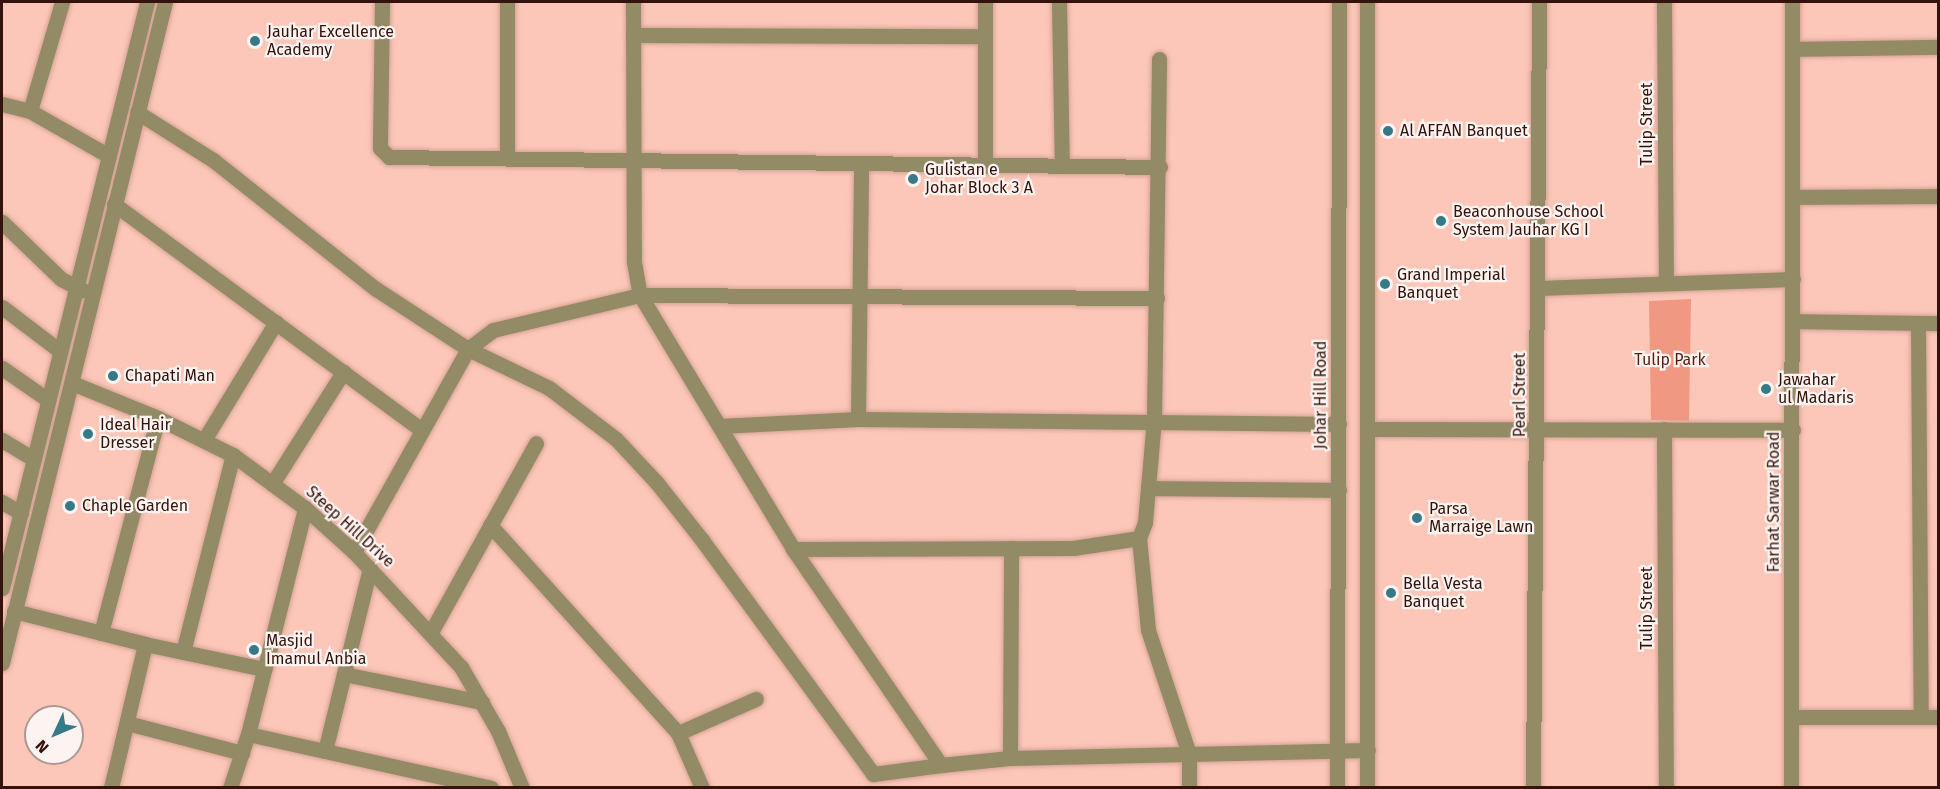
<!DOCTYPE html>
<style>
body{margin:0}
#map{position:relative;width:1940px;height:789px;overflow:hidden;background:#fcc7b8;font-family:"Fira Sans",sans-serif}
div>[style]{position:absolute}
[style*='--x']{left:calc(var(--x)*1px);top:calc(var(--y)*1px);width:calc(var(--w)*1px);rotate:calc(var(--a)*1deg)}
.green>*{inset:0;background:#f09881}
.roads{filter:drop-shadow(0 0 2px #d4a395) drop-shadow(0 0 2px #d4a395)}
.minor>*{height:15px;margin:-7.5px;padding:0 7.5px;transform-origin:7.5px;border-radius:7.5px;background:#938a66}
.dots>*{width:16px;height:16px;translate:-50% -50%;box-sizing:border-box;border:3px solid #fdf3f1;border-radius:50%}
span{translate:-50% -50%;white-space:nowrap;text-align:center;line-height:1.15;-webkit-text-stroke:4.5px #fdf3f1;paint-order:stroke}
.poi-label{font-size:16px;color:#33130b}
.left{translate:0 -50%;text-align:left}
.street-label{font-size:16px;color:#33130b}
.park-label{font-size:16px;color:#571f10}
.frame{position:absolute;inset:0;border:3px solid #33130b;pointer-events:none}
.north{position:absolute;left:24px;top:705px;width:60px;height:60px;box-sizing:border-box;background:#fdf3f1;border:2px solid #ac9995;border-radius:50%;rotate:226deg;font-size:16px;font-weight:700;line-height:24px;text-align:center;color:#33130b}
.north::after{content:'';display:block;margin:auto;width:21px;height:27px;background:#367a8a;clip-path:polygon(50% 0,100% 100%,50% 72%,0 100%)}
</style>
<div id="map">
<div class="green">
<div style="clip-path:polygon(1691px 299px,1689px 421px,1651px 420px,1649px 301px)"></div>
</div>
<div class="roads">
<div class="minor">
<div style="--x:382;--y:2;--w:146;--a:90.8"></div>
<div style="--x:380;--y:148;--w:13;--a:45"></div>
<div style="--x:389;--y:157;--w:771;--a:0.74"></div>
<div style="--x:507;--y:2;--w:156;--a:90"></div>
<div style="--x:633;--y:2;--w:260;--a:89.8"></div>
<div style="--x:634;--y:262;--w:34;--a:80"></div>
<div style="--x:640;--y:295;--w:297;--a:58.9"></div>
<div style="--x:793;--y:549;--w:262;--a:55.6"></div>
<div style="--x:941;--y:765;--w:69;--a:-5.8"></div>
<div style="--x:1010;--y:758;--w:358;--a:-1.3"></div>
<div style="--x:1059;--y:2;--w:164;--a:89"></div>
<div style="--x:1367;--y:2;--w:786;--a:90"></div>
<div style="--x:1664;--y:2;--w:280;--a:89.6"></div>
<div style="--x:633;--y:35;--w:350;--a:0.2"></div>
<div style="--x:1792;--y:49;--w:146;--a:-0.8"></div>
<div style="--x:2;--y:104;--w:29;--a:14"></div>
<div style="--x:30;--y:111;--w:91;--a:29.7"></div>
<div style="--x:30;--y:111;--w:114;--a:-73.6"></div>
<div style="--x:137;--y:112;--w:90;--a:32.3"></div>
<div style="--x:213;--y:160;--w:208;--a:38.4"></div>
<div style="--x:376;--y:289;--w:110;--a:33.1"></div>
<div style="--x:468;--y:349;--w:90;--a:25.7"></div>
<div style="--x:549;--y:388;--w:84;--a:37.3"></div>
<div style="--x:616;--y:439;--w:60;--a:47"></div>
<div style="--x:657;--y:483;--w:73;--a:51.7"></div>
<div style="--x:702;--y:540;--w:290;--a:53.8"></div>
<div style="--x:873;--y:774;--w:69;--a:-7.5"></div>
<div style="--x:985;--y:166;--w:164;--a:-90"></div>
<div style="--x:1792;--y:197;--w:146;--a:-0.4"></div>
<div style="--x:114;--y:204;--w:382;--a:36.3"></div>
<div style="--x:2;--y:222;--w:82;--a:44"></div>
<div style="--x:61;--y:279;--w:25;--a:27"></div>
<div style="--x:1538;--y:288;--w:255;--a:-2"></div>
<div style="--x:2;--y:307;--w:73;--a:37.2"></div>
<div style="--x:1793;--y:321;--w:145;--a:0.8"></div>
<div style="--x:1918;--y:323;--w:394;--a:89.6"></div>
<div style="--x:2;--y:368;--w:56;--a:34.8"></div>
<div style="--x:72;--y:383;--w:93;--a:22.1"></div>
<div style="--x:158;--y:418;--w:84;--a:26.3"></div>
<div style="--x:233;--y:455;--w:89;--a:36.4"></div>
<div style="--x:305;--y:508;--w:66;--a:41.9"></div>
<div style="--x:354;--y:552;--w:157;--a:47.1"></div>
<div style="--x:461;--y:667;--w:74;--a:60"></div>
<div style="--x:498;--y:731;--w:62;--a:67.2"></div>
<div style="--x:858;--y:419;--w:255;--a:-89.3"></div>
<div style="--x:720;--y:426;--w:138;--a:-2.9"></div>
<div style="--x:858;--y:419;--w:481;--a:0.6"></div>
<div style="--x:1369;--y:429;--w:424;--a:0.1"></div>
<div style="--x:1664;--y:429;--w:359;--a:89.7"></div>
<div style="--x:2;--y:440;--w:37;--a:31"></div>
<div style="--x:204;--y:440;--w:138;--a:-58.6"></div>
<div style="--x:272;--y:484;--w:133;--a:-57.6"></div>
<div style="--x:1148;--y:488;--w:191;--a:0.6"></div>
<div style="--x:2;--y:502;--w:22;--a:30"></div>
<div style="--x:490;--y:525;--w:280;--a:47.9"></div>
<div style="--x:678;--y:733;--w:60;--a:66.4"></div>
<div style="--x:1139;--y:538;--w:92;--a:84.4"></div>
<div style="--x:1148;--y:630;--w:131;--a:71.7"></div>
<div style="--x:1189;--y:754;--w:34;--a:90"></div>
<div style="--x:793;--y:549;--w:280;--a:-0.2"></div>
<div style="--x:1073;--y:548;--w:67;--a:-8.6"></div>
<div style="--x:1139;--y:538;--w:17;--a:-69"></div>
<div style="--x:1145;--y:522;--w:102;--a:-85"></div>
<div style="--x:1154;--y:420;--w:361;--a:-89.2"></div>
<div style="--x:354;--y:552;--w:233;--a:-60.7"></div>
<div style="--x:468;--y:349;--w:31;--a:-37"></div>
<div style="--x:493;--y:330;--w:151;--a:-13.4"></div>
<div style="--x:640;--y:295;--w:517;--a:0.33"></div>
<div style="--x:2;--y:588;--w:604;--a:-76.1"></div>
<div style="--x:14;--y:611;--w:135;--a:14.1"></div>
<div style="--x:145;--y:644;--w:122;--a:11.9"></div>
<div style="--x:431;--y:632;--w:216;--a:-60.9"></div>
<div style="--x:101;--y:633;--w:222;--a:-75.2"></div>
<div style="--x:183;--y:652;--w:203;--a:-75.8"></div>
<div style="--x:2;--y:663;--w:681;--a:-76.15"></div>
<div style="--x:344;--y:674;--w:141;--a:11.5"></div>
<div style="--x:1791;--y:717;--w:147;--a:0"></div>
<div style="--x:127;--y:723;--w:119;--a:14.6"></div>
<div style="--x:678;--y:733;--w:85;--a:-23.6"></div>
<div style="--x:248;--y:734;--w:249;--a:12.5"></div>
<div style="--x:325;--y:751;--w:188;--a:-76.2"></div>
<div style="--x:1010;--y:758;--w:210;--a:-89.7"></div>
<div style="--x:111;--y:788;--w:148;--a:-76.7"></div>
<div style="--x:230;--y:788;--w:57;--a:-71.6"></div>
<div style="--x:248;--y:734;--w:233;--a:-75.8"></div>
<div style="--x:1337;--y:788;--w:786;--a:-89.85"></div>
<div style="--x:1533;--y:788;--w:786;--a:-89.56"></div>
<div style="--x:1791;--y:788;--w:786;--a:-89.93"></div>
</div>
</div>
<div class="dots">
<div style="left:255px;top:41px;background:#367a8a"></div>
<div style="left:1388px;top:131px;background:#367a8a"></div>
<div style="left:913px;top:179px;background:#367a8a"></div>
<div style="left:1441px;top:221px;background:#367a8a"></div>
<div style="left:1385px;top:284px;background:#367a8a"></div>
<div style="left:113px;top:376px;background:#367a8a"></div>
<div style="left:1766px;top:389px;background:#367a8a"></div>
<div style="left:88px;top:434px;background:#367a8a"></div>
<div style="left:70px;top:506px;background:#367a8a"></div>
<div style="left:1417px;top:518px;background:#367a8a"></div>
<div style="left:1391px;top:593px;background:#367a8a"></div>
<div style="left:254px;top:650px;background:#367a8a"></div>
</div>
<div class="poi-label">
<span class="left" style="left:267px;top:41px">Jauhar Excellence<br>Academy</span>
<span class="left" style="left:1400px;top:131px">Al AFFAN Banquet</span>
<span class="left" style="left:925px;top:179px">Gulistan e<br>Johar Block 3 A</span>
<span class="left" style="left:1453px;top:221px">Beaconhouse School<br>System Jauhar KG I</span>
<span class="left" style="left:1397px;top:284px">Grand Imperial<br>Banquet</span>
<span class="left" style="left:125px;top:376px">Chapati Man</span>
<span class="left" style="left:1778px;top:389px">Jawahar<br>ul Madaris</span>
<span class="left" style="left:100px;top:434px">Ideal Hair<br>Dresser</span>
<span class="left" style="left:82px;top:506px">Chaple Garden</span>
<span class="left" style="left:1429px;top:518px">Parsa<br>Marraige Lawn</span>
<span class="left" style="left:1403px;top:593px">Bella Vesta<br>Banquet</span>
<span class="left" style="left:266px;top:650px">Masjid<br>Imamul Anbia</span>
</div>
<div class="street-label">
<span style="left:1647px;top:124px;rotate:-90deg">Tulip Street</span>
<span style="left:1321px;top:395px;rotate:-90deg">Johar Hill Road</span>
<span style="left:1520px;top:395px;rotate:-90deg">Pearl Street</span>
<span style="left:1774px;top:502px;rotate:-90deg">Farhat Sarwar Road</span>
<span style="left:350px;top:527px;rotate:42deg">Steep Hill Drive</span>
<span style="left:1647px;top:608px;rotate:-90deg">Tulip Street</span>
</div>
<div class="park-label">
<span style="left:1670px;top:360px">Tulip Park</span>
</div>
<div class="frame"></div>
<div class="north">N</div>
</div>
